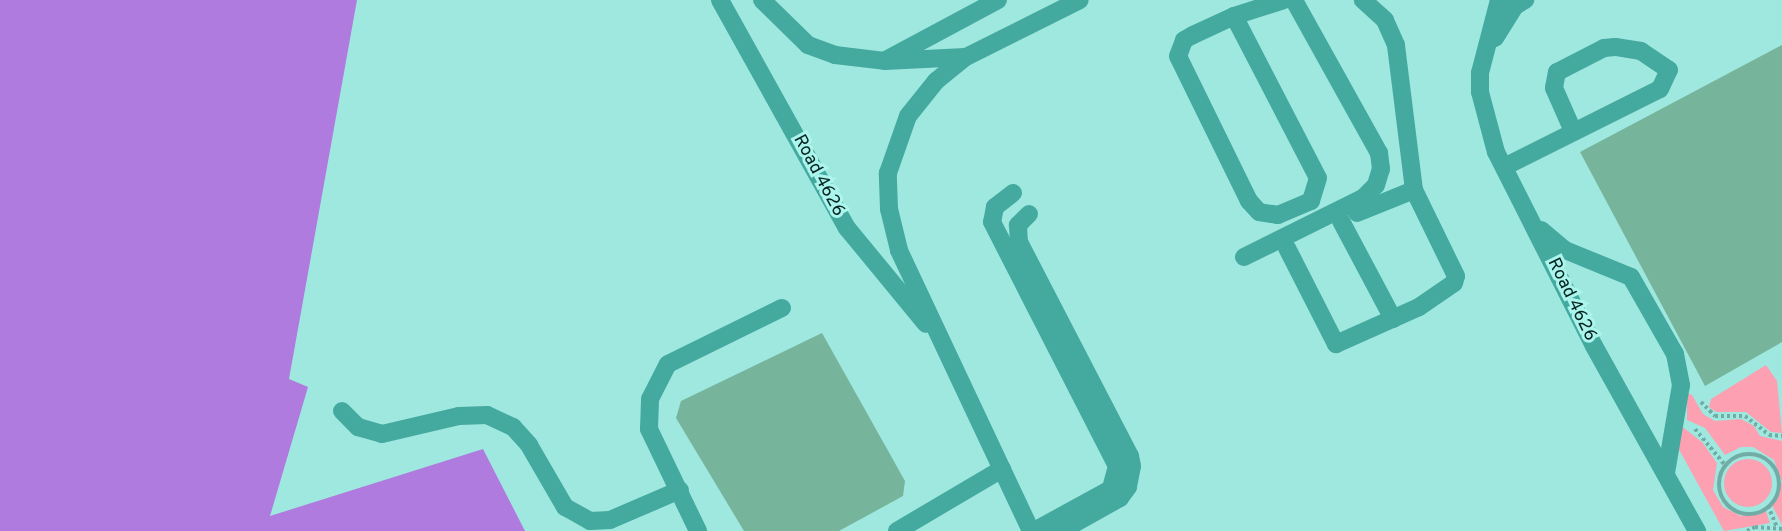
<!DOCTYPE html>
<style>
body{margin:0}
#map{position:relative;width:1782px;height:531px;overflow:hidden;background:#9fe8df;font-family:Overpass,sans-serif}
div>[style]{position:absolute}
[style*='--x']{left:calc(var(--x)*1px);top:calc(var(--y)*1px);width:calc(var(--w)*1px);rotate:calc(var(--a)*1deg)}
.green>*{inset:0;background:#fca0b2}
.round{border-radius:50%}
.water>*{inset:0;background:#af7bde}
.building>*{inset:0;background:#77b49c}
.path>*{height:4px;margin-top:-2px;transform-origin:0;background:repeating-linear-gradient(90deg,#71ada6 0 3px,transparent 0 6px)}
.path>.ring{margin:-2px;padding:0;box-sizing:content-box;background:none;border:4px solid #71ada6;border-radius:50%}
.minor>*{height:18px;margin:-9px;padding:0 9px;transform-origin:9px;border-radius:9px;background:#44aaa0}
span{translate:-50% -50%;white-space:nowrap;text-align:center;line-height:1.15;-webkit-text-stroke:6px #acf5ed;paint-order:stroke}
.street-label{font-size:18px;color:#062522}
</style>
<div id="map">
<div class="green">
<div style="clip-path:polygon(1766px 365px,1777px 381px,1782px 433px,1771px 432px,1746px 412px,1716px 412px,1709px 407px,1711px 399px)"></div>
<div style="clip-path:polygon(1687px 393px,1692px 395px,1703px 414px,1715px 421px,1741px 419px,1754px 426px,1760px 436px,1782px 441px,1782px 525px,1772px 505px,1782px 482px,1774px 460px,1753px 447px,1741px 447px,1725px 455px,1705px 428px,1687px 420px)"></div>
<div style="clip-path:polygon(1680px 425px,1702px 442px,1717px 463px,1713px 490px,1723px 507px,1741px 516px,1766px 511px,1770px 523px,1724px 531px,1677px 446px)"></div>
<div class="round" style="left:1724px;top:459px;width:48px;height:48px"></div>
</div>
<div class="water">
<div style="clip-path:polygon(0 0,357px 0,289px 379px,308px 387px,270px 516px,483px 449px,525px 531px,0 531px)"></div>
</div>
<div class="building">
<div style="clip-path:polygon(1782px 45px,1782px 342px,1705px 386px,1580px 152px)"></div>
<div style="clip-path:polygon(822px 333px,905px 481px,903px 496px,839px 531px,744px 531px,676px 418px,681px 401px)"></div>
</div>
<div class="path">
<div style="--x:1701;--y:402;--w:20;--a:45"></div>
<div style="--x:1715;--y:416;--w:30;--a:0"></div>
<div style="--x:1745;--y:416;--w:31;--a:38"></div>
<div style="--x:1769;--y:435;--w:13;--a:4"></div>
<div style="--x:1695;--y:429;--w:47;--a:50.2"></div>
<div class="ring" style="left:1719px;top:454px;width:56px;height:56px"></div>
<div style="--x:1768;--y:506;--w:23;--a:67"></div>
<div style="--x:1747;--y:531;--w:9;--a:-27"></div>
<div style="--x:1755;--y:527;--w:27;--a:4"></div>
</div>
<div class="minor">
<div style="--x:720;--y:0;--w:261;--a:60.9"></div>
<div style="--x:847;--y:228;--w:124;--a:50.5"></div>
<div style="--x:762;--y:0;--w:64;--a:44.4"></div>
<div style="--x:808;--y:45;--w:29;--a:20"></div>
<div style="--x:835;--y:55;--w:50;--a:6.8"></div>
<div style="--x:885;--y:61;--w:80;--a:-2.9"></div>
<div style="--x:1499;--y:0;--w:75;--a:104.6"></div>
<div style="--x:1480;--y:73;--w:19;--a:90"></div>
<div style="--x:1480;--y:92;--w:62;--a:75.1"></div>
<div style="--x:1496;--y:152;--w:217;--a:63.2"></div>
<div style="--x:1594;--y:346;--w:212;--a:60.9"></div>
<div style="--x:1234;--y:16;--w:182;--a:62.6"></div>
<div style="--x:1318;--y:178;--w:24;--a:107"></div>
<div style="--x:1311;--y:201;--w:36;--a:157"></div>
<div style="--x:1278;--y:215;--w:19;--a:-171"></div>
<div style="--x:1259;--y:212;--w:15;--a:-132"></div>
<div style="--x:1249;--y:201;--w:161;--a:-116.1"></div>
<div style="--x:1178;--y:56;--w:17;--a:-69"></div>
<div style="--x:1184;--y:40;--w:10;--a:-29"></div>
<div style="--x:1193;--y:35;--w:45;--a:-24.9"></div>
<div style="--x:1234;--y:16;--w:52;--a:-17.7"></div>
<div style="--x:1495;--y:38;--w:38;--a:-58"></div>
<div style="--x:1515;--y:6;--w:12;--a:-31"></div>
<div style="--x:886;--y:60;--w:127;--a:-28.2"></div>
<div style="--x:1504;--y:167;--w:174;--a:-26.6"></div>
<div style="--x:1660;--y:89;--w:21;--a:-65"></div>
<div style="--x:1669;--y:70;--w:34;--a:-146"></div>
<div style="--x:1641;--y:51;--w:26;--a:-171"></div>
<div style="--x:1615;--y:47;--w:11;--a:175"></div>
<div style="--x:1604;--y:48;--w:53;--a:152.9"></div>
<div style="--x:1557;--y:72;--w:16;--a:101"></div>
<div style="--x:1554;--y:88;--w:47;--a:66.2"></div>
<div style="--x:1013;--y:193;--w:23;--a:142"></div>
<div style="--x:995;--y:207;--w:15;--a:101"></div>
<div style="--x:992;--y:222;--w:274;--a:62.9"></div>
<div style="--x:1117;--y:466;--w:24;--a:105"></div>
<div style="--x:1111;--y:489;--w:88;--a:151.4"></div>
<div style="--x:1357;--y:213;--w:61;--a:-22"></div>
<div style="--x:1029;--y:214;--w:16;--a:135"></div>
<div style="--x:1018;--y:225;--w:17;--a:87"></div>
<div style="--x:1019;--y:242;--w:241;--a:62.6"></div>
<div style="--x:1130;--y:456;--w:10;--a:79"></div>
<div style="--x:1132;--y:466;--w:21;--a:101"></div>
<div style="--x:1128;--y:487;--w:14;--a:126"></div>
<div style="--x:1120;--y:498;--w:68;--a:150.8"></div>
<div style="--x:1341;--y:221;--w:111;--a:62"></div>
<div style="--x:1541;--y:230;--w:31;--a:40"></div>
<div style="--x:1565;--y:250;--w:71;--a:22.2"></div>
<div style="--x:1631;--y:277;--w:89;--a:60.3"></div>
<div style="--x:1675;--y:354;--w:32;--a:79"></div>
<div style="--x:1681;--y:385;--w:89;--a:99.7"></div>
<div style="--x:1287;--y:248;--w:108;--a:63"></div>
<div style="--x:1336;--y:344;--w:91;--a:-24"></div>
<div style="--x:1419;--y:307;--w:42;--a:-34.4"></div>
<div style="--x:1454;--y:283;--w:7;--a:-74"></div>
<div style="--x:1456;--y:276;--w:96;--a:-116"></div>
<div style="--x:1414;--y:190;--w:146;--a:-97.1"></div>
<div style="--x:1396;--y:45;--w:27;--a:-114"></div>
<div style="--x:1385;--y:20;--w:30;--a:-138"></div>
<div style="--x:1244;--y:257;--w:133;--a:-26.4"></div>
<div style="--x:1363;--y:198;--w:18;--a:-45"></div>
<div style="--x:1376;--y:185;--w:17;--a:-73"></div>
<div style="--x:1381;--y:169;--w:16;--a:-97"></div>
<div style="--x:1379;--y:153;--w:175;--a:-119.1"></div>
<div style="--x:342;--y:411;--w:23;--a:45"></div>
<div style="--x:358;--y:427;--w:25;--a:16"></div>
<div style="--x:382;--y:434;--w:79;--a:-13.2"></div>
<div style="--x:459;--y:416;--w:28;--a:-2"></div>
<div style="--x:487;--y:415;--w:29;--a:25"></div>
<div style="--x:513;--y:427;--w:24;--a:48"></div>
<div style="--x:529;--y:445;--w:72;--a:59.9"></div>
<div style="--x:565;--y:507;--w:29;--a:29"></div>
<div style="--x:590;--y:521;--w:20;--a:-3"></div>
<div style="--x:610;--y:520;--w:76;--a:-23.2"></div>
<div style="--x:698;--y:531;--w:113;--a:-115.7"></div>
<div style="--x:649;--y:429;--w:30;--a:-88"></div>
<div style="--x:650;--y:399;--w:39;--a:-63"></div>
<div style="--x:668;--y:364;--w:127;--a:-26.2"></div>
<div style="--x:897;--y:531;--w:122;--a:-30.6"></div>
<div style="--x:1031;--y:531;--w:310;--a:-115.2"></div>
<div style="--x:899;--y:250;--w:42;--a:-103.7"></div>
<div style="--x:889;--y:209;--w:36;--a:-92"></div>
<div style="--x:888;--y:173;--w:60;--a:-70.7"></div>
<div style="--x:908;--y:116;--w:45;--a:-51.3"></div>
<div style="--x:936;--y:81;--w:38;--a:-39"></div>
<div style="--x:966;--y:57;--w:127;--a:-26.6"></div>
</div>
<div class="street-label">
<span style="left:818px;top:176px;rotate:62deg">Road 4626</span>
<span style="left:1571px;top:300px;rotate:64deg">Road 4626</span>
</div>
</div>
